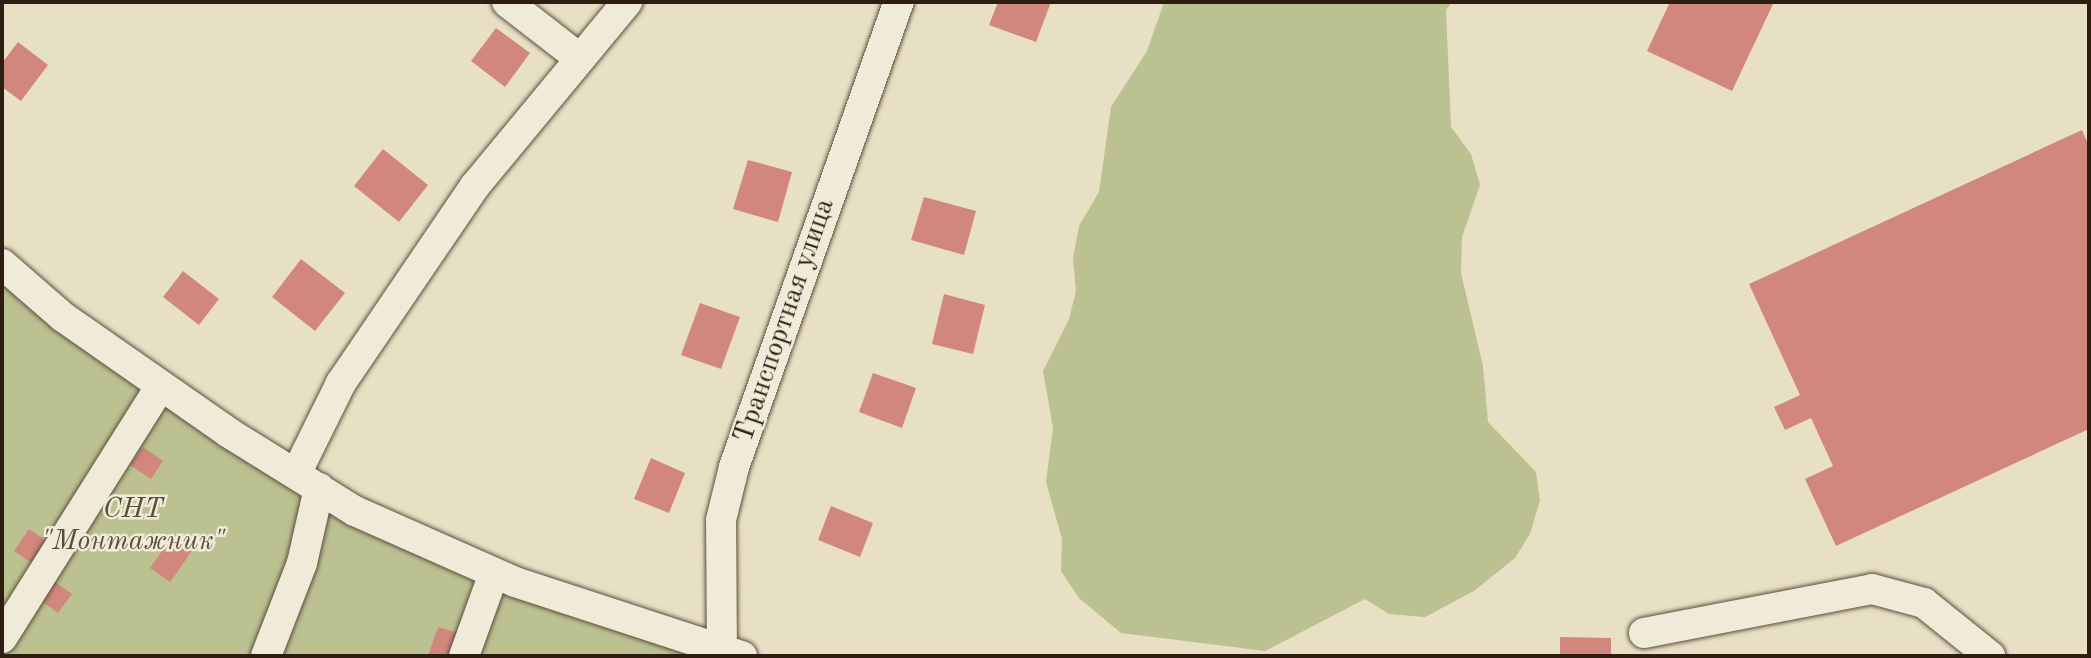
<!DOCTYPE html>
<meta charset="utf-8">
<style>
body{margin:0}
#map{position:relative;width:2091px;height:658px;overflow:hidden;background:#e8e0c4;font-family:"Old Standard TT",serif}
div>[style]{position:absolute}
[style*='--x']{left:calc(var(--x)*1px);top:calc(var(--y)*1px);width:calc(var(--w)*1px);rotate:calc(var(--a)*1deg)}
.green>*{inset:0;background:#bbc190}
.building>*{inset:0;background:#d2877d}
.roads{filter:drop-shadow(0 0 2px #5c4e3e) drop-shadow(0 0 2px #5c4e3e)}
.minor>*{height:30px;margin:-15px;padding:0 15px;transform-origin:15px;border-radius:15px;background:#f0ebd9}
span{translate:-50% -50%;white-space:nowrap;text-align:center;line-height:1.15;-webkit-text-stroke:5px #f0ebd9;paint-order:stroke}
.street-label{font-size:28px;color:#2e1e12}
.park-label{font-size:28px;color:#584f38;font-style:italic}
.frame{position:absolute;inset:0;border:4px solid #2e1e12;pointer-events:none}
</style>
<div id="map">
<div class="green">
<div style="clip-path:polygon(1164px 2px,1452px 2px,1446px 10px,1451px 127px,1471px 154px,1480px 185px,1462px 237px,1461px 273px,1483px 366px,1488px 422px,1536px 472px,1540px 500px,1530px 534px,1515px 558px,1474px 591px,1425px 617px,1389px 614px,1365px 599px,1265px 651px,1121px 633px,1079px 598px,1061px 571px,1062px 539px,1046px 482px,1053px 428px,1043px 371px,1069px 319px,1076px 291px,1073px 258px,1079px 226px,1099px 192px,1111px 107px,1147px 51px)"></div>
<div style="clip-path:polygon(2px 264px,355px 511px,742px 656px,2px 656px)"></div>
</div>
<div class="building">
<div style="clip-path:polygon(998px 2px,1051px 2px,1036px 42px,989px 25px)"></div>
<div style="clip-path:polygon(1670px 2px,1774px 2px,1732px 91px,1647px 51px)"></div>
<div style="clip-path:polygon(496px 28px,530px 53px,505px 87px,471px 61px)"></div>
<div style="clip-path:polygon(18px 42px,48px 65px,21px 101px,2px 87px,2px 63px)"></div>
<div style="clip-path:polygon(2082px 130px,2089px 146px,2089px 429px,1836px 546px,1805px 479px,1833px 466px,1811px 418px,1785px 430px,1774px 407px,1800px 395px,1749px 284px)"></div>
<div style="clip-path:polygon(383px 149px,428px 185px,399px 222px,354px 186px)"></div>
<div style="clip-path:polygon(748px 160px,792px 172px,778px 222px,733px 209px)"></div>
<div style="clip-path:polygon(924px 197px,976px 211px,964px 255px,911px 240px)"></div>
<div style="clip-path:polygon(301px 259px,345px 293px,315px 331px,272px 297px)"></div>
<div style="clip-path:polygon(183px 271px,219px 299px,199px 325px,163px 297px)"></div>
<div style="clip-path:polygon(944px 294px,985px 305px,973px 354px,932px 344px)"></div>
<div style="clip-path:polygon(700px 303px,740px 317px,721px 369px,681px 355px)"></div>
<div style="clip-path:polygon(873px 373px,916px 388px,902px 428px,859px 412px)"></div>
<div style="clip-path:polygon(143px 447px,163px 461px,151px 479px,130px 465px)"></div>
<div style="clip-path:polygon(651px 458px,685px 473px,669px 513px,634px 499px)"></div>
<div style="clip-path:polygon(831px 506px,873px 523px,860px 557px,818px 540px)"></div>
<div style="clip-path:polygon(29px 529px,48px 542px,33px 564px,14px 551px)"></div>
<div style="clip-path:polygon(174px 534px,194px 548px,170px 582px,150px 568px)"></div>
<div style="clip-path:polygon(55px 582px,72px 594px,58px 613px,41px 601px)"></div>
<div style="clip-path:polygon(438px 627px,462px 634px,454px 656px,428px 656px)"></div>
<div style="clip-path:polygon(1560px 637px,1611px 638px,1611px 656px,1560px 656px)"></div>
</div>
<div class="roads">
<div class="minor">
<div style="--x:507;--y:2;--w:90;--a:37.8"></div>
<div style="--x:2;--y:264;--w:81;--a:41"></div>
<div style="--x:63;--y:317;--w:203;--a:34.9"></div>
<div style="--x:229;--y:433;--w:148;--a:31.8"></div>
<div style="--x:355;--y:511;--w:175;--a:23.9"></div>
<div style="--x:515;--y:582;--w:239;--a:18.1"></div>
<div style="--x:296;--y:474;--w:102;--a:-63.7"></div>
<div style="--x:341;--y:383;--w:238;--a:-55.8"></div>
<div style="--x:475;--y:186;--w:239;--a:-50.4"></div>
<div style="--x:1644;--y:633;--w:232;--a:-10.9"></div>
<div style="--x:1872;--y:589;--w:54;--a:15.1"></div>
<div style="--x:1924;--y:603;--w:85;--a:38.8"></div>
<div style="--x:2;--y:638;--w:298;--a:-57.8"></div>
<div style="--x:266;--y:656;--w:100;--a:-68.8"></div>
<div style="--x:302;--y:563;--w:77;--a:-77.2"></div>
<div style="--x:464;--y:656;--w:88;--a:-70.1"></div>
<div style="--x:722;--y:656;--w:136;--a:-90.4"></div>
<div style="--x:721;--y:520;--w:55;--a:-76.2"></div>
<div style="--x:734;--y:467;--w:493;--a:-70.5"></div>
</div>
</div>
<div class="street-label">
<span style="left:785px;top:321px;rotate:-71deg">Транспортная улица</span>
</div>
<div class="park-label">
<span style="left:133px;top:526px">СНТ<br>"Монтажник"</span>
</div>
<div class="frame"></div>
</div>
